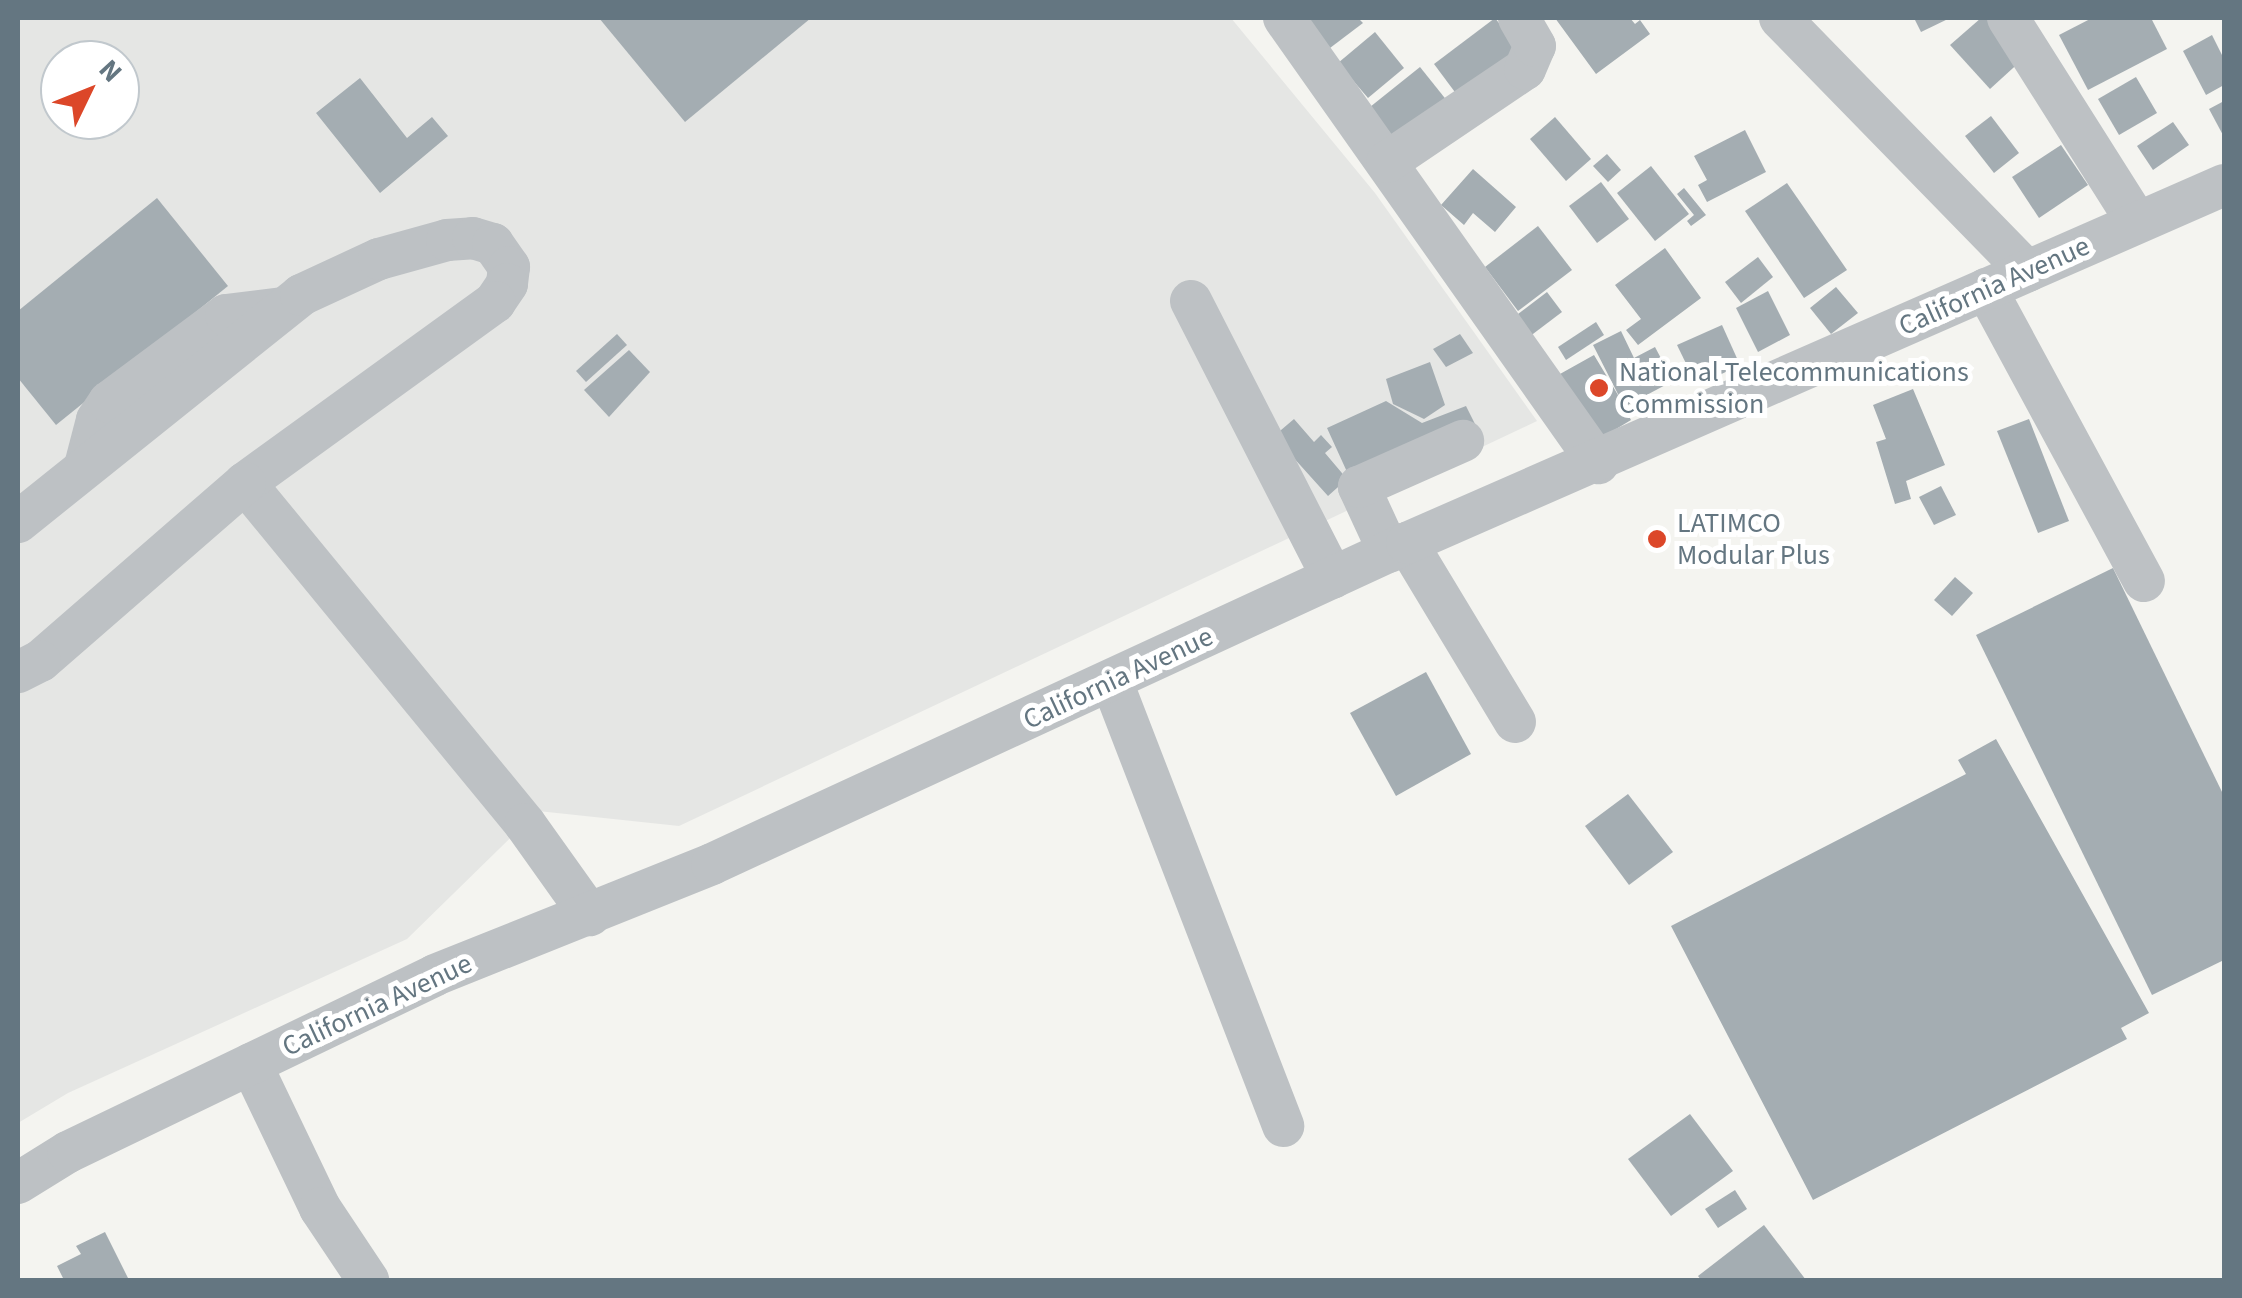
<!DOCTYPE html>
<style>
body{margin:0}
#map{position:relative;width:2242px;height:1298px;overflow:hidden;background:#f4f4f0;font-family:"Source Sans 3",sans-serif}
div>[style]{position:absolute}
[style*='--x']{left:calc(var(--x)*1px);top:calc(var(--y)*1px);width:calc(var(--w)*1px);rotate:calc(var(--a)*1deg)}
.built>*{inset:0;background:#e5e6e4}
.building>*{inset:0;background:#a4adb2}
.minor>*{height:42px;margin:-21px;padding:0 21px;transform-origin:21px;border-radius:21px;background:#bdc1c4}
.dots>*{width:28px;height:28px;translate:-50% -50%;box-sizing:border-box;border:5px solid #fff;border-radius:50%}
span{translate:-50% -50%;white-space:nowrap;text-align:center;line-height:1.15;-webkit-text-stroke:10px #fff;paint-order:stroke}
.street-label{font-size:28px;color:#647681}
.poi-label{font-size:28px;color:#647681}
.left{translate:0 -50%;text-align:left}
.frame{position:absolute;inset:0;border:20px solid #647681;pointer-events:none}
.north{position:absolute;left:40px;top:40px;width:100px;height:100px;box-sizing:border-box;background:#fff;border:2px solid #c1c8cd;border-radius:50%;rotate:47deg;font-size:28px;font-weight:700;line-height:40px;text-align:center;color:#647681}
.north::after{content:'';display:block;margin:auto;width:35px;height:45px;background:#dc4729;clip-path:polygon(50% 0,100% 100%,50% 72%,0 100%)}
</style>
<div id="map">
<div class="built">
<div style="clip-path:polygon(evenodd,18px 18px,1231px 18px,1375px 193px,1537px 421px,679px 826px,538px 811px,407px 939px,68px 1093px,18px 1123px,18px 18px,60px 60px,120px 60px,120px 120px,60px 120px,60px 60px)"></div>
</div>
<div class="building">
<div style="clip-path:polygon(599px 18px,811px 18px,685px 122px)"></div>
<div style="clip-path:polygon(1305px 18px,1358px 18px,1363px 23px,1330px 48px)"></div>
<div style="clip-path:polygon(1495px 18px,1528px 60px,1466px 107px,1434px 64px)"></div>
<div style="clip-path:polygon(1555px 18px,1630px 18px,1635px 24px,1640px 20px,1650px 34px,1596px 74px)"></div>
<div style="clip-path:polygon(1914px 18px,1950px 18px,1921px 32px)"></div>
<div style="clip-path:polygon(1981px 18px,1988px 18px,2024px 58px,1990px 89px,1950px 45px)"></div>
<div style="clip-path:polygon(2092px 18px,2151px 18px,2167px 49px,2088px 90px,2059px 35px)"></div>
<div style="clip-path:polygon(1375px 32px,1404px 68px,1368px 98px,1338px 63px)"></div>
<div style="clip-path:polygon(2212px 35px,2224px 59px,2224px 85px,2206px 95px,2183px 51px)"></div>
<div style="clip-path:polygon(1420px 67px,1452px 107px,1401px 147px,1370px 107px)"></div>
<div style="clip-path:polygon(2136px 77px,2157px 113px,2119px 135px,2098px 99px)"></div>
<div style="clip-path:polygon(360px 78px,407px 138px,432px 117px,448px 136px,380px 193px,316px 113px)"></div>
<div style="clip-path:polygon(2224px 101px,2224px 137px,2209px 109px)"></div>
<div style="clip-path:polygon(1991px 116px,2019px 153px,1994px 173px,1965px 136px)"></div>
<div style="clip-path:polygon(1555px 117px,1591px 159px,1566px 181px,1530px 139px)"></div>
<div style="clip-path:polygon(2173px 122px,2189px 145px,2153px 170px,2137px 146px)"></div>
<div style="clip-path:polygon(1745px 130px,1766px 172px,1707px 202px,1698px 185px,1707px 180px,1694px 156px)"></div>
<div style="clip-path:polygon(2061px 145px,2088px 185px,2039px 218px,2012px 177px)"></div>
<div style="clip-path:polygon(1607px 154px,1621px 170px,1608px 182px,1593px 166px)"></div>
<div style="clip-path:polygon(1651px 166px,1689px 214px,1655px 241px,1617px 193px)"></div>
<div style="clip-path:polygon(1473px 169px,1516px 207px,1495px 232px,1473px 213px,1464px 225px,1441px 205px)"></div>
<div style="clip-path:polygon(1601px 182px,1629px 219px,1597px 243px,1569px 206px)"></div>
<div style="clip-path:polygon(1787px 183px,1847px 270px,1804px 298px,1745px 211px)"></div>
<div style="clip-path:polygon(1684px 188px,1706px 215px,1691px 226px,1687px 221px,1694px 215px,1677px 194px)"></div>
<div style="clip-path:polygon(157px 198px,228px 286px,56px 425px,18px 378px,18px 311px)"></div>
<div style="clip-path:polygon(1538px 226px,1572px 270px,1518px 311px,1485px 267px)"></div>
<div style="clip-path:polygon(1665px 248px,1701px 298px,1638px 345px,1626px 330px,1641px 319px,1615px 285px)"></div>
<div style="clip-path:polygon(1758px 257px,1773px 277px,1741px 303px,1725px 282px)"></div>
<div style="clip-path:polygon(1836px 287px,1858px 313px,1831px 334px,1810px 308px)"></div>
<div style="clip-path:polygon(1768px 291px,1790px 335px,1758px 352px,1736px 308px)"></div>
<div style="clip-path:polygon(1547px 292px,1562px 312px,1525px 340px,1510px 320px)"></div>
<div style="clip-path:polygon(1596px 322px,1604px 335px,1566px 360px,1558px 347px)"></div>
<div style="clip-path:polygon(1722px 325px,1740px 365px,1697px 386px,1677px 345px)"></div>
<div style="clip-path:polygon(1621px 331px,1634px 358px,1655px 347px,1673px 381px,1624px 407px,1631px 420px,1593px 443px,1551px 379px,1594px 355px,1621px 400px,1593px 345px)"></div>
<div style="clip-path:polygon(617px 334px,627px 345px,586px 382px,576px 371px)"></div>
<div style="clip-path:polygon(1460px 334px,1473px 353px,1446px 367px,1433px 349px)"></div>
<div style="clip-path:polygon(629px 350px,650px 372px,609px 417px,584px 390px)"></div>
<div style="clip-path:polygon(1430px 362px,1445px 405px,1424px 419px,1393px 404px,1386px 379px)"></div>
<div style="clip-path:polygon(1913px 389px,1945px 465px,1906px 481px,1911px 499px,1895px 504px,1876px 442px,1886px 439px,1873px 405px)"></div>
<div style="clip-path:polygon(1386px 401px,1422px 423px,1466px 406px,1475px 424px,1353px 485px,1327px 428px)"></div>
<div style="clip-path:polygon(1294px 419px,1314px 442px,1321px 435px,1332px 447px,1325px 453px,1347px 479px,1328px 496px,1274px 436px)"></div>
<div style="clip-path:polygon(2029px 419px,2069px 521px,2038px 533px,1997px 431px)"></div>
<div style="clip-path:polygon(1941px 486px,1956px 515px,1934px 525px,1919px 497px)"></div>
<div style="clip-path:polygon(2113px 568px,2224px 796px,2224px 960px,2152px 995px,1976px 635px)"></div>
<div style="clip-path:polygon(1955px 577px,1973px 593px,1952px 616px,1934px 600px)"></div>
<div style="clip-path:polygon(1426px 672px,1471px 754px,1396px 796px,1350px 713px)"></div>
<div style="clip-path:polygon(1996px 739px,2149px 1013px,2121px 1028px,2127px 1039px,1813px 1200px,1671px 926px,1966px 774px,1958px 760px)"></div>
<div style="clip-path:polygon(1628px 794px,1673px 852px,1629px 885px,1585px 826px)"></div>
<div style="clip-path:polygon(1690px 1114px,1733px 1171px,1671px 1216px,1628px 1159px)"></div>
<div style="clip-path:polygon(1735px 1190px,1747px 1209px,1718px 1228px,1705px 1209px)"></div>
<div style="clip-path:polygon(1764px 1225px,1806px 1280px,1701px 1280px,1698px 1276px)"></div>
<div style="clip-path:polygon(105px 1232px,129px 1280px,64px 1280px,57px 1266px,81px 1254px,76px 1246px)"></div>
</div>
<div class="minor">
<div style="--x:1284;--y:18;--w:545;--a:54.79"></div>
<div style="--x:1780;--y:18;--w:354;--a:45.7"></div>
<div style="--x:2008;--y:18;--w:241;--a:57.7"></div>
<div style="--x:1387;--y:162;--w:166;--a:-34"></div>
<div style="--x:1525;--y:69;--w:25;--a:-67"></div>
<div style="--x:1535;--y:46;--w:32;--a:-120"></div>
<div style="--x:1986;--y:289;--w:332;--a:61.6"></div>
<div style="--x:1191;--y:301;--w:311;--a:62.9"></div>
<div style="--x:85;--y:466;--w:48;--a:-75.4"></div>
<div style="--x:97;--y:420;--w:22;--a:-56"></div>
<div style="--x:109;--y:402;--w:146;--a:-36.6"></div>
<div style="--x:226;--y:315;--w:57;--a:-7"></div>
<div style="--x:245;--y:483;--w:441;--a:50.6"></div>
<div style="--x:525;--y:824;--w:112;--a:54.5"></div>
<div style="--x:18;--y:522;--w:363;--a:-38.7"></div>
<div style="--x:301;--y:295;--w:86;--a:-24.8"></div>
<div style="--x:379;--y:259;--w:71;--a:-15.6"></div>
<div style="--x:447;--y:240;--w:26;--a:-4"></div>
<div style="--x:473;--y:238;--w:21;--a:17"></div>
<div style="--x:493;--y:244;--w:28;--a:55"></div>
<div style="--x:509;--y:267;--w:17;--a:97"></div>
<div style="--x:507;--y:284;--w:22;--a:124"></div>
<div style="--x:495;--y:302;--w:309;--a:144.1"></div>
<div style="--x:245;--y:483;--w:271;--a:139"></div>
<div style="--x:40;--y:661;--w:25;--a:153"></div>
<div style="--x:1407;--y:543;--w:209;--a:58.9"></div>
<div style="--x:1389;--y:552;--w:72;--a:-114.8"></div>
<div style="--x:1359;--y:487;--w:114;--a:-23.9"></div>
<div style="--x:1112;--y:682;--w:476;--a:68.9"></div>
<div style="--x:251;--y:1064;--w:160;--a:64.4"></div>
<div style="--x:320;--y:1208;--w:87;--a:56.3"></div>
<div style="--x:18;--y:1183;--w:59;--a:-31.8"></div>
<div style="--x:68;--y:1152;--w:407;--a:-25.7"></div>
<div style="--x:435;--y:975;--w:298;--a:-21.8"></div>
<div style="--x:712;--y:864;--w:766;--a:-24.79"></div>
<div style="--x:1407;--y:543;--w:892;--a:-23.66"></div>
</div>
<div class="dots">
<div style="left:1599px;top:388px;background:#dc4729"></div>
<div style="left:1657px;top:539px;background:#dc4729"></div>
</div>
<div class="street-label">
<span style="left:1994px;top:286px;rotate:-24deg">California Avenue</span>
<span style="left:1118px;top:678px;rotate:-25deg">California Avenue</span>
<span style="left:377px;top:1005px;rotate:-25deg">California Avenue</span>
</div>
<div class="poi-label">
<span class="left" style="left:1619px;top:388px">National Telecommunications<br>Commission</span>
<span class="left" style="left:1677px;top:539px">LATIMCO<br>Modular Plus</span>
</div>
<div class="frame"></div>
<div class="north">N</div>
</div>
